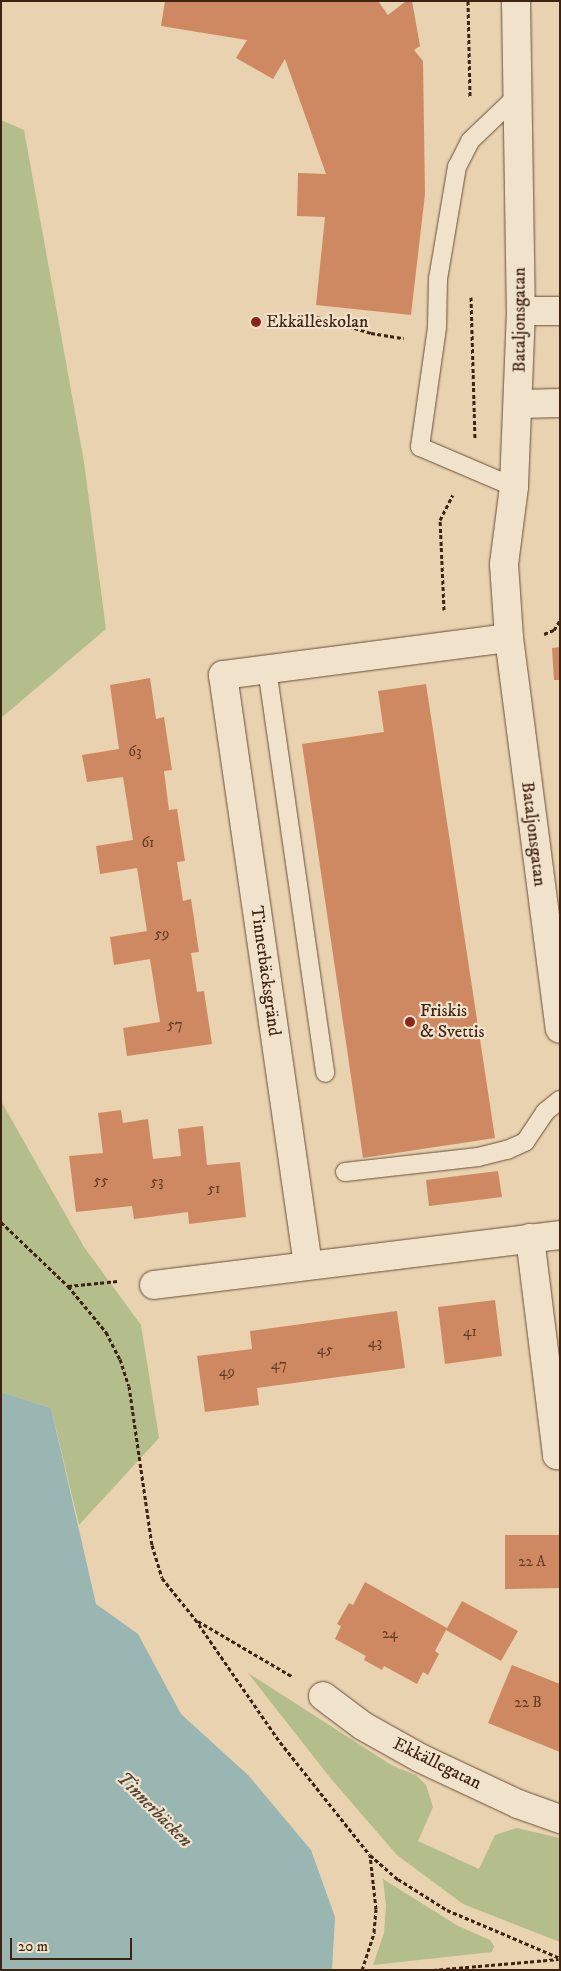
<!DOCTYPE html>
<meta charset="utf-8">
<style>
body{margin:0}
#map{position:relative;width:561px;height:1971px;overflow:hidden;background:#e9d2af;font-family:"IM FELL DW Pica",serif}
div>[style]{position:absolute}
[style*='--x']{left:calc(var(--x)*1px);top:calc(var(--y)*1px);width:calc(var(--w)*1px);rotate:calc(var(--a)*1deg)}
.green>*{inset:0;background:#b4bd8c}
.water>*{inset:0;background:#99b6b3}
.building>*{inset:0;background:#cf8962}
.path>*{height:3px;margin-top:-1.5px;transform-origin:0;background:repeating-linear-gradient(90deg,#3e2310 0 4px,transparent 0 6.5px)}
.roads{filter:drop-shadow(0 0 1px #694f38) drop-shadow(0 0 1px #694f38)}
.service>*{height:18px;margin:-9px;padding:0 9px;transform-origin:9px;border-radius:9px;background:#f1e2cb}
.minor>*{height:28px;margin:-14px;padding:0 14px;transform-origin:14px;border-radius:14px;background:#f1e2cb}
.dots>*{width:14px;height:14px;translate:-50% -50%;box-sizing:border-box;border:2px solid #f1e2cb;border-radius:50%}
span{translate:-50% -50%;white-space:nowrap;text-align:center;line-height:1.15;-webkit-text-stroke:4.5px #f1e2cb;paint-order:stroke}
.number-label{font-size:15px;color:#623c24}
.number-label span{-webkit-text-stroke-width:0}
.street-label{font-size:18px;color:#3e2310}
.poi-label{font-size:18px;color:#3e2310}
.left{translate:0 -50%;text-align:left}
.water-label{font-size:19px;color:#554839;font-style:italic}
.frame{position:absolute;inset:0;border:2px solid #3e2310;pointer-events:none}
.scale{position:absolute;left:10px;top:1938px;width:122px;height:22px;box-sizing:border-box;border:2px solid #3e2310;border-top:0;padding-left:6px;font-size:15px;line-height:18px;white-space:nowrap;color:#3e2310;-webkit-text-stroke:4px #f1e2cb;paint-order:stroke}
</style>
<div id="map">
<div class="green">
<div style="clip-path:polygon(1px 120px,24px 130px,84px 462px,106px 629px,1px 718px)"></div>
<div style="clip-path:polygon(1px 1101px,84px 1247px,141px 1325px,159px 1438px,79px 1525px,51px 1408px,1px 1392px)"></div>
<div style="clip-path:polygon(248px 1673px,393px 1766px,416px 1775px,426px 1785px,433px 1807px,418px 1841px,479px 1869px,495px 1835px,517px 1828px,560px 1838px,560px 1942px,463px 1904px,397px 1855px,332px 1780px)"></div>
<div style="clip-path:polygon(383px 1879px,458px 1926px,490px 1940px,494px 1946px,492px 1952px,373px 1965px,384px 1933px,386px 1906px)"></div>
</div>
<div class="water">
<div style="clip-path:polygon(1px 1392px,51px 1408px,96px 1604px,138px 1634px,181px 1714px,248px 1775px,311px 1850px,335px 1917px,332px 1970px,1px 1970px)"></div>
</div>
<div class="building">
<div style="clip-path:polygon(165px 1px,378px 1px,388px 15px,406px 1px,412px 1px,420px 46px,414px 50px,423px 61px,425px 194px,411px 315px,316px 305px,325px 217px,297px 216px,298px 173px,326px 174px,285px 59px,273px 79px,236px 58px,247px 40px,161px 26px)"></div>
<div style="clip-path:polygon(560px 647px,560px 680px,554px 680px,552px 648px)"></div>
<div style="clip-path:polygon(150px 678px,156px 719px,164px 717px,172px 770px,164px 771px,169px 810px,177px 809px,185px 861px,177px 862px,183px 901px,191px 899px,199px 952px,191px 953px,197px 992px,204px 991px,212px 1044px,127px 1056px,123px 1028px,160px 1022px,156px 998px,150px 959px,114px 965px,110px 937px,147px 931px,137px 868px,100px 874px,96px 846px,133px 840px,123px 777px,87px 782px,82px 755px,119px 749px,110px 685px)"></div>
<div style="clip-path:polygon(426px 684px,495px 1138px,363px 1158px,302px 744px,384px 732px,378px 691px)"></div>
<div style="clip-path:polygon(121px 1110px,123px 1123px,148px 1119px,153px 1159px,181px 1156px,178px 1129px,203px 1126px,207px 1165px,240px 1162px,246px 1217px,189px 1224px,188px 1212px,134px 1219px,132px 1206px,76px 1212px,69px 1156px,103px 1153px,98px 1113px)"></div>
<div style="clip-path:polygon(498px 1171px,502px 1197px,429px 1206px,426px 1180px)"></div>
<div style="clip-path:polygon(495px 1300px,502px 1356px,445px 1364px,438px 1307px)"></div>
<div style="clip-path:polygon(397px 1311px,405px 1368px,257px 1388px,259px 1405px,205px 1412px,197px 1356px,252px 1349px,250px 1331px)"></div>
<div style="clip-path:polygon(505px 1535px,560px 1535px,560px 1588px,505px 1589px)"></div>
<div style="clip-path:polygon(365px 1582px,447px 1628px,462px 1601px,518px 1631px,501px 1661px,446px 1630px,435px 1651px,439px 1654px,428px 1675px,423px 1672px,417px 1684px,384px 1666px,382px 1670px,364px 1660px,366px 1656px,335px 1639px,341px 1626px,337px 1624px,349px 1603px,353px 1605px)"></div>
<div style="clip-path:polygon(512px 1665px,560px 1684px,560px 1752px,488px 1723px)"></div>
</div>
<div class="path">
<div style="--x:468;--y:1;--w:97;--a:88.8"></div>
<div style="--x:471;--y:297;--w:141;--a:88.4"></div>
<div style="--x:317;--y:317;--w:56;--a:16.5"></div>
<div style="--x:371;--y:333;--w:33;--a:9"></div>
<div style="--x:444;--y:610;--w:90;--a:-92.5"></div>
<div style="--x:440;--y:520;--w:28;--a:-63"></div>
<div style="--x:544;--y:634;--w:11;--a:-22"></div>
<div style="--x:554;--y:630;--w:12;--a:-59"></div>
<div style="--x:1;--y:1222;--w:93;--a:43.7"></div>
<div style="--x:68;--y:1286;--w:60;--a:50.4"></div>
<div style="--x:106;--y:1332;--w:30;--a:63"></div>
<div style="--x:120;--y:1359;--w:28;--a:72"></div>
<div style="--x:129;--y:1386;--w:161;--a:81.8"></div>
<div style="--x:152;--y:1545;--w:34;--a:73"></div>
<div style="--x:162;--y:1578;--w:53;--a:51.2"></div>
<div style="--x:195;--y:1619;--w:150;--a:55.4"></div>
<div style="--x:280;--y:1742;--w:144;--a:51.5"></div>
<div style="--x:370;--y:1855;--w:37;--a:41"></div>
<div style="--x:398;--y:1879;--w:58;--a:32.3"></div>
<div style="--x:447;--y:1910;--w:123;--a:23"></div>
<div style="--x:68;--y:1286;--w:50;--a:-5.7"></div>
<div style="--x:198;--y:1621;--w:110;--a:30.5"></div>
<div style="--x:362;--y:1970;--w:40;--a:-72"></div>
<div style="--x:374;--y:1932;--w:23;--a:-85"></div>
<div style="--x:376;--y:1909;--w:54;--a:-96.3"></div>
<div style="--x:433;--y:1970;--w:126;--a:-5"></div>
</div>
<div class="roads">
<div class="service">
<div style="--x:514;--y:487;--w:102;--a:-156.9"></div>
<div style="--x:420;--y:447;--w:121;--a:-81.9"></div>
<div style="--x:437;--y:327;--w:48;--a:-88.8"></div>
<div style="--x:438;--y:279;--w:114;--a:-80.4"></div>
<div style="--x:457;--y:167;--w:29;--a:-63"></div>
<div style="--x:470;--y:141;--w:64;--a:-43.7"></div>
<div style="--x:267;--y:669;--w:408;--a:81.8"></div>
<div style="--x:345;--y:1172;--w:134;--a:-6.4"></div>
<div style="--x:478;--y:1157;--w:30;--a:-14"></div>
<div style="--x:507;--y:1150;--w:20;--a:-24"></div>
<div style="--x:525;--y:1142;--w:36;--a:-56"></div>
<div style="--x:545;--y:1112;--w:19;--a:-39"></div>
</div>
<div class="minor">
<div style="--x:516;--y:1;--w:310;--a:89.1"></div>
<div style="--x:521;--y:311;--w:176;--a:92.3"></div>
<div style="--x:514;--y:487;--w:78;--a:97.4"></div>
<div style="--x:504;--y:564;--w:74;--a:86.1"></div>
<div style="--x:509;--y:638;--w:394;--a:82.6"></div>
<div style="--x:521;--y:311;--w:39;--a:0"></div>
<div style="--x:519;--y:404;--w:41;--a:-1.4"></div>
<div style="--x:530;--y:1238;--w:219;--a:82.9"></div>
<div style="--x:557;--y:1455;--w:3;--a:0"></div>
<div style="--x:308;--y:1265;--w:596;--a:-98.2"></div>
<div style="--x:223;--y:675;--w:288;--a:-7.4"></div>
<div style="--x:154;--y:1285;--w:409;--a:-7"></div>
<div style="--x:323;--y:1696;--w:50;--a:36.9"></div>
<div style="--x:363;--y:1726;--w:65;--a:29.3"></div>
<div style="--x:420;--y:1758;--w:108;--a:25.1"></div>
<div style="--x:518;--y:1804;--w:45;--a:19.7"></div>
</div>
</div>
<div class="dots">
<div style="left:256px;top:322px;background:#8f2418"></div>
<div style="left:410px;top:1022px;background:#8f2418"></div>
</div>
<div class="number-label">
<span style="left:135px;top:752px">63</span>
<span style="left:148px;top:843px">61</span>
<span style="left:162px;top:934px">59</span>
<span style="left:175px;top:1025px">57</span>
<span style="left:101px;top:1181px">55</span>
<span style="left:157px;top:1182px">53</span>
<span style="left:214px;top:1189px">51</span>
<span style="left:470px;top:1332px">41</span>
<span style="left:375px;top:1343px">43</span>
<span style="left:325px;top:1350px">45</span>
<span style="left:279px;top:1365px">47</span>
<span style="left:227px;top:1372px">49</span>
<span style="left:532px;top:1562px">22 A</span>
<span style="left:390px;top:1634px">24</span>
<span style="left:528px;top:1703px">22 B</span>
</div>
<div class="street-label">
<span style="left:520px;top:320px;rotate:-90deg">Bataljonsgatan</span>
<span style="left:533px;top:834px;rotate:83deg">Bataljonsgatan</span>
<span style="left:265px;top:971px;rotate:82deg">Tinnerbäcksgränd</span>
<span style="left:437px;top:1764px;rotate:26deg">Ekkällegatan</span>
</div>
<div class="poi-label">
<span class="left" style="left:266px;top:322px">Ekkälleskolan</span>
<span class="left" style="left:420px;top:1022px">Friskis<br>&amp; Svettis</span>
</div>
<div class="water-label">
<span style="left:154px;top:1810px;rotate:45deg">Tinnerbäcken</span>
</div>
<div class="frame"></div>
<div class="scale">20 m</div>
</div>
